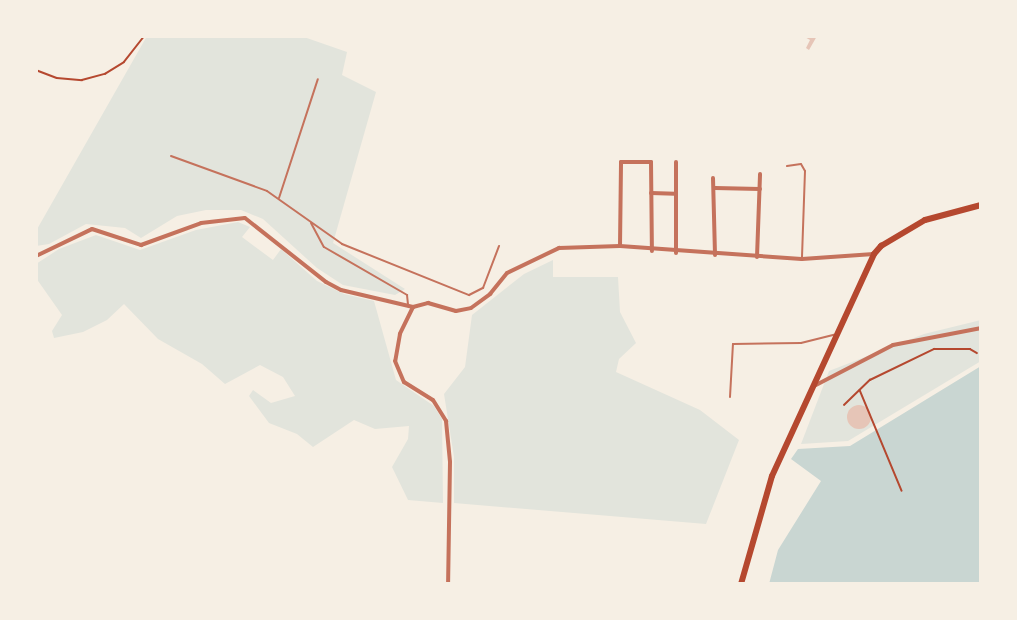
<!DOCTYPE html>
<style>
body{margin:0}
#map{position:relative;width:1017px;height:620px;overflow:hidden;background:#f6efe4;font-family:"DejaVu Sans",sans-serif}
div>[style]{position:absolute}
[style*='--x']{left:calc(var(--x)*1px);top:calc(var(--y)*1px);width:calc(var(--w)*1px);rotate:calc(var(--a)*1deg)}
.green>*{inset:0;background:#e2e4dc}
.water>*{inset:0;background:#c9d6d2}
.building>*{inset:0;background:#e6c5b7}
.round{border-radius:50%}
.path>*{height:1.5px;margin:-0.75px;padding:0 0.75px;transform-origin:0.75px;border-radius:0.75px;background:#b5482f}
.service>*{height:2px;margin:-1px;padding:0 1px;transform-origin:1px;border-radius:1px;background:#c5725c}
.minor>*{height:4px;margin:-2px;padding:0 2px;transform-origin:2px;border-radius:2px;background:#c5725c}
.secondary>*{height:6px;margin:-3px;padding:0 3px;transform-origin:3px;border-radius:3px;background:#b5482f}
span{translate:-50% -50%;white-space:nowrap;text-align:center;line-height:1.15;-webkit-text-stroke:6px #f6efe4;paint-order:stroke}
.frame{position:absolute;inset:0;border:38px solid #f6efe4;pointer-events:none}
</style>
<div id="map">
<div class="green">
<div style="clip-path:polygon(147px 36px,301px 36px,347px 52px,342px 75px,376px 92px,333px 243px,405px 289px,395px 295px,343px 285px,317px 268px,263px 219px,241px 210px,206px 210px,177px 216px,141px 238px,125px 228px,86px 224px,49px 244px,36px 246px,36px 231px)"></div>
<div style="clip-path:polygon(238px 222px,250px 227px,242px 237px,273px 260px,281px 249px,317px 281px,344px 294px,374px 301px,396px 380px,434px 406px,442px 419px,443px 503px,408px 500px,392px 467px,408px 439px,409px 426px,375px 429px,354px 420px,313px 447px,297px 434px,269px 423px,249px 396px,253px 390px,271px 403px,295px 396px,283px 377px,260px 365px,225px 384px,202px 364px,158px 339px,124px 304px,107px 320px,83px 332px,54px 338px,52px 331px,62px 315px,36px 278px,36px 264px,59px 249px,96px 235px,140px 250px,196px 230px)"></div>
<div style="clip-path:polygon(553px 260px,553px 277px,618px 277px,620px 312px,636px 343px,619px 359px,616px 372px,700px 410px,739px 440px,706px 524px,454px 503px,454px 457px,444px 394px,465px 367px,472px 315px,524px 274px)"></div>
<div style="clip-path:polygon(981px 320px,981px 361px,848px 441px,801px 444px,829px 371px,924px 334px)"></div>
</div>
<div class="water">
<div style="clip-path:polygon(981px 366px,981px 584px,769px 584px,778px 550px,821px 481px,791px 459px,798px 449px,850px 446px)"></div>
</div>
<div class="building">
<div style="clip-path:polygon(803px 36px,817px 36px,809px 50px,806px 48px,810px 40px)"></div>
<div class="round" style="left:847px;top:405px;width:24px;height:24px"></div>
</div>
<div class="path">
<div style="--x:36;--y:70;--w:22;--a:21"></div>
<div style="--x:57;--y:78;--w:25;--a:5"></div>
<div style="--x:82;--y:80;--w:24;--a:-15"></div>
<div style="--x:105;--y:74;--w:22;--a:-32"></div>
<div style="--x:124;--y:62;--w:33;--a:-52"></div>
<div style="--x:860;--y:390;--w:109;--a:67.4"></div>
<div style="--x:844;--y:405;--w:36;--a:-44"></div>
<div style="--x:870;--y:380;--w:71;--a:-25.8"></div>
<div style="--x:934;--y:349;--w:36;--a:0"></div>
<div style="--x:970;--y:349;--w:8;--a:30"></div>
</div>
<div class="service">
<div style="--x:171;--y:156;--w:102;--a:20"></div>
<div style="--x:267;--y:191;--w:92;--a:35.2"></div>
<div style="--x:342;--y:244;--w:137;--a:21.9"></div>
<div style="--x:469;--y:295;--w:16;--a:-27"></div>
<div style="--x:483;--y:288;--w:45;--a:-69.1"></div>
<div style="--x:787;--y:166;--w:14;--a:-8"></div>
<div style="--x:801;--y:164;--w:8;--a:60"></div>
<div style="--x:805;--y:171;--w:88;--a:92"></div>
<div style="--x:279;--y:198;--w:125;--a:-71.9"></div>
<div style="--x:311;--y:223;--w:27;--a:62"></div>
<div style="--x:324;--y:247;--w:96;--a:30"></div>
<div style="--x:407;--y:295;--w:10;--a:84"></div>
<div style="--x:730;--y:397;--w:53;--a:-86.8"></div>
<div style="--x:733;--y:344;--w:68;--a:-0.8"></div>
<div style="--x:801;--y:343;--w:34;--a:-14"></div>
</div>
<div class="minor">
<div style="--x:713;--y:178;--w:77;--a:88.5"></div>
<div style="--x:715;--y:188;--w:45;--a:1.3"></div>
<div style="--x:651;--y:193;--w:24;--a:2"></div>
<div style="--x:620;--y:246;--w:84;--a:-89.3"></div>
<div style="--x:621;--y:162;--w:30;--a:0"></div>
<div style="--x:651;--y:162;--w:89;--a:89.4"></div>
<div style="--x:676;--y:253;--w:91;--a:-90"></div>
<div style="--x:36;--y:256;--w:62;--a:-25.7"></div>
<div style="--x:92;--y:229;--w:52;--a:18.1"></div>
<div style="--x:141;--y:245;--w:64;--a:-20.1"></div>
<div style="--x:201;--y:223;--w:44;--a:-6.5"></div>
<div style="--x:245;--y:218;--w:103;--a:38.3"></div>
<div style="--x:326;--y:282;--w:17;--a:28"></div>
<div style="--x:341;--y:290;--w:74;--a:13.3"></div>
<div style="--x:757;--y:257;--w:83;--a:-87.9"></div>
<div style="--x:413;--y:307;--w:16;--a:-15"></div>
<div style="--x:428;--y:303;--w:29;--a:16"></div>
<div style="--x:456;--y:311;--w:15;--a:-11"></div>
<div style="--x:471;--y:308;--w:24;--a:-36"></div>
<div style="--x:490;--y:294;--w:27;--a:-51"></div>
<div style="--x:507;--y:273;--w:58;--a:-25.7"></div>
<div style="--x:559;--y:248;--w:61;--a:-1.9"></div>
<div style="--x:620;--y:246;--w:182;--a:4.1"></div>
<div style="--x:802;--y:259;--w:72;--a:-4"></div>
<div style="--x:413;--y:307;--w:30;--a:116"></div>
<div style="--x:400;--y:334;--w:27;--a:100"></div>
<div style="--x:395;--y:361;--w:23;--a:67"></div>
<div style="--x:404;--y:382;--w:34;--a:32"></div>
<div style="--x:433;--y:400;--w:25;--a:58"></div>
<div style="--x:446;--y:421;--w:41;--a:84.4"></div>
<div style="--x:450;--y:462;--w:122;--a:90.9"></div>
<div style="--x:814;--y:386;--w:89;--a:-27.4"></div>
<div style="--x:893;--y:345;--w:90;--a:-10.9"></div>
</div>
<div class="secondary">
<div style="--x:741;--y:584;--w:112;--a:-74"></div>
<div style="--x:772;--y:476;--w:244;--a:-65.3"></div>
<div style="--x:874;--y:254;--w:11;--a:-49"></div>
<div style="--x:881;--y:246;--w:51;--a:-30.6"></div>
<div style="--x:925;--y:220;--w:58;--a:-15"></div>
</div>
<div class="frame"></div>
</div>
